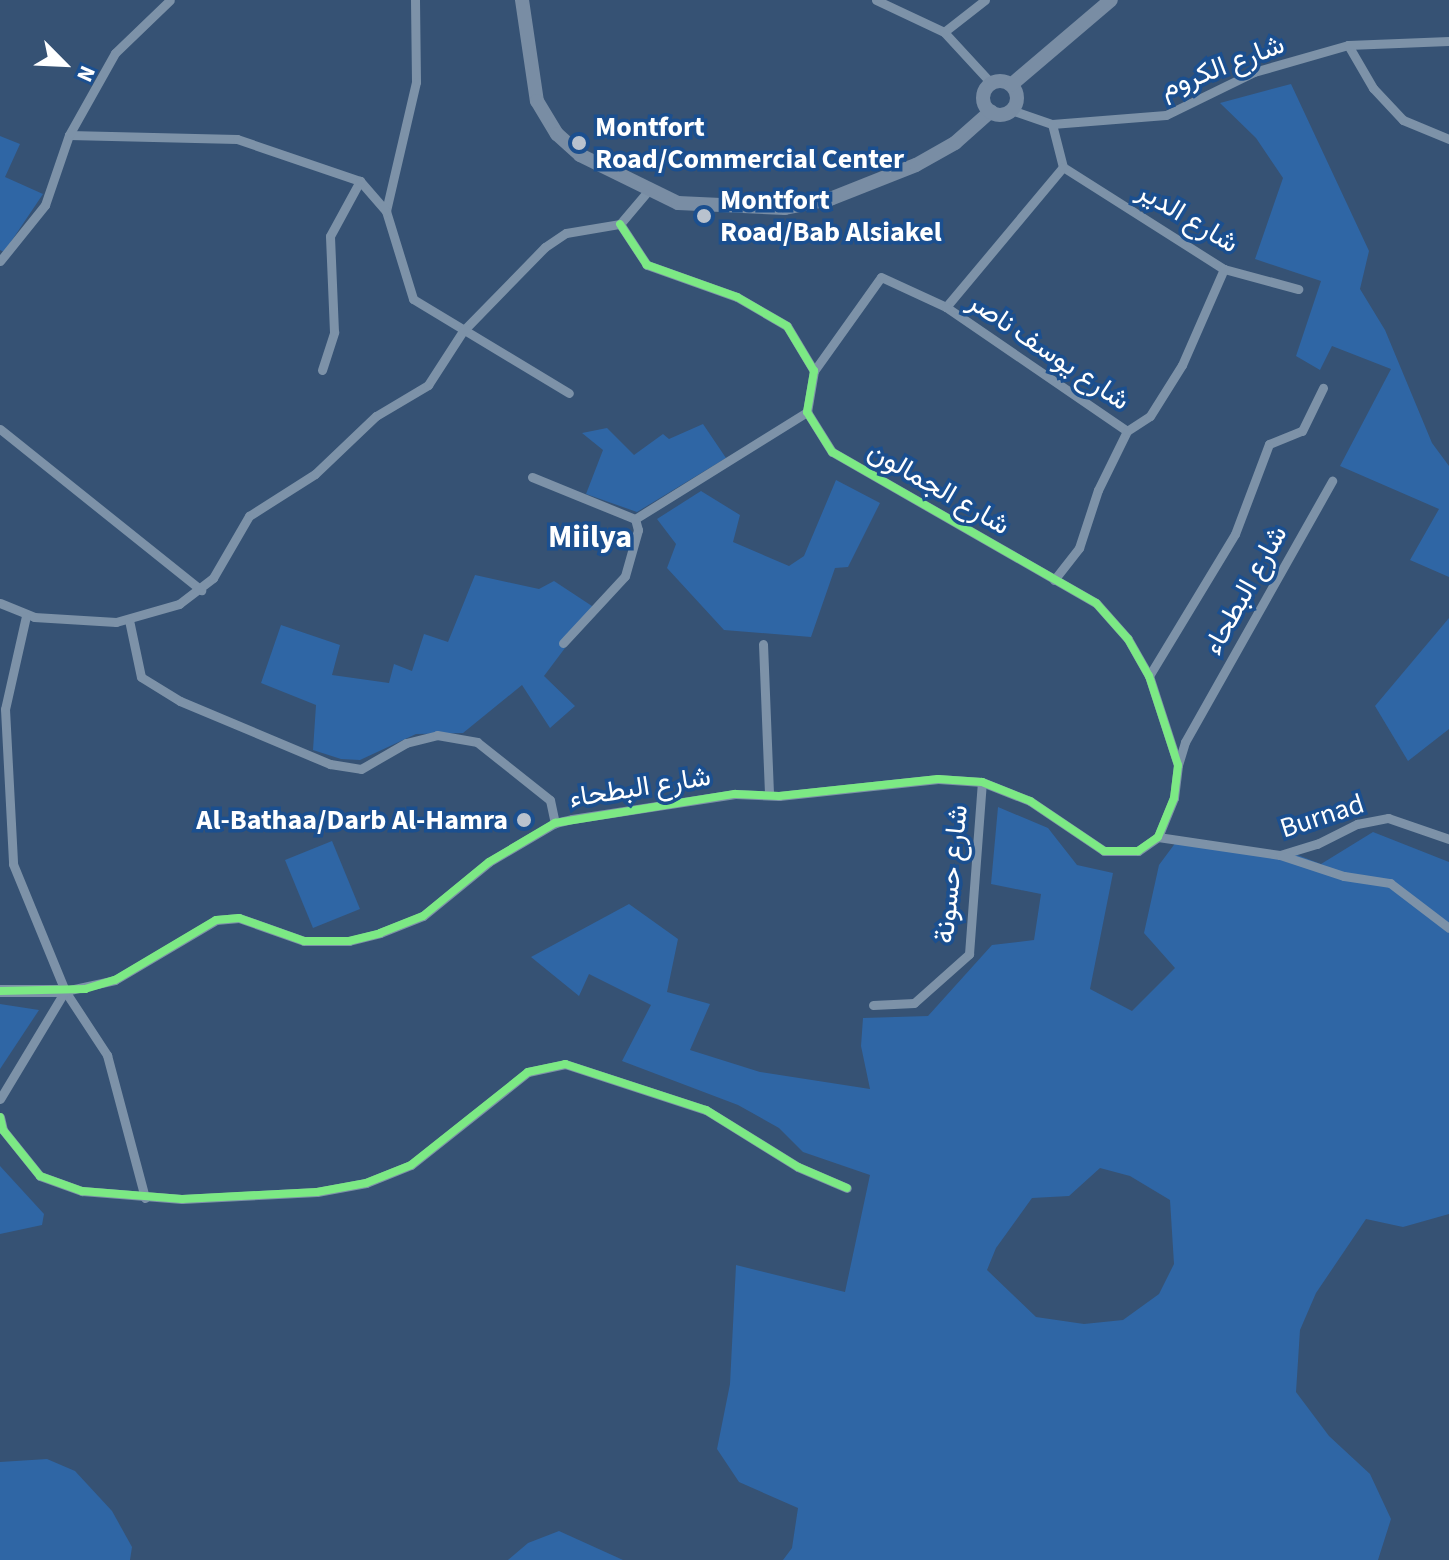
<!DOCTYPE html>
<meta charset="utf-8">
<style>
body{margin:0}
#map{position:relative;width:1449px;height:1560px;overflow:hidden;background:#365274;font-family:"Source Sans 3",Vazirmatn,sans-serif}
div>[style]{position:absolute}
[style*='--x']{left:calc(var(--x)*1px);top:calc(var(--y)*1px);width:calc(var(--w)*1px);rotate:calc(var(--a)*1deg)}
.green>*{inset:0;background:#2f66a5}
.minor>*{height:9px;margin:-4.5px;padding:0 4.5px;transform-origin:4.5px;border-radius:4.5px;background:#7d92a8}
.tertiary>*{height:12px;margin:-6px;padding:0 6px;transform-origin:6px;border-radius:6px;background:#7d92a8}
.secondary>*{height:14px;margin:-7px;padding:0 7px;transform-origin:7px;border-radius:7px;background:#798da4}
.secondary>.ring{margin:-7px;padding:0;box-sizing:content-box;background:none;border:14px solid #798da4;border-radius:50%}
.cycleway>*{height:8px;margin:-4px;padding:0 4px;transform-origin:4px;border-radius:4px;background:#7ce984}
.dots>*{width:22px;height:22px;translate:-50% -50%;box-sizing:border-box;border:4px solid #1b4f8f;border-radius:50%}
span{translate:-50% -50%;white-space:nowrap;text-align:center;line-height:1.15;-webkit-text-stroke:7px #1b4f8f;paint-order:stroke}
.street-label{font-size:28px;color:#fff}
.poi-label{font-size:28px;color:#fff;font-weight:700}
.left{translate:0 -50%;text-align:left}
.right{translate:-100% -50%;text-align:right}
.quarter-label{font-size:32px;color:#fff;font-weight:700}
.north{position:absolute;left:24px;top:24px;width:80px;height:80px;-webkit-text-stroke:6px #1b4f8f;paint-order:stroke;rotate:114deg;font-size:22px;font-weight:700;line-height:32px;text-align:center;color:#fff}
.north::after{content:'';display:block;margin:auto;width:28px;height:36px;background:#fff;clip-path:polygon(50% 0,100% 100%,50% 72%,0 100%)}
</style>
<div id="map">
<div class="green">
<div style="clip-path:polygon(1291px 84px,1369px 251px,1360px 289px,1385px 330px,1432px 443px,1449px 466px,1449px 577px,1410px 560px,1439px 509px,1340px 466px,1391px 369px,1332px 346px,1320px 370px,1296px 356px,1321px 281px,1255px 259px,1283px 178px,1256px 138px,1220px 103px)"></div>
<div style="clip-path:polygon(0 136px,20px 144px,5px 177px,43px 194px,4px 252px,0 250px)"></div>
<div style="clip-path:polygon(703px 424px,726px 458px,637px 512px,586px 494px,603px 450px,582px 433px,607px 428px,634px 455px,663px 434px,669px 439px)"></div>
<div style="clip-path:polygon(836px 480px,880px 503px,848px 567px,835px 568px,811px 637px,724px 630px,667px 568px,676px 544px,657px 519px,701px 491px,740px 515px,733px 542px,789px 566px,804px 556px)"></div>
<div style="clip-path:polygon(475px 575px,539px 589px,554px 581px,595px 608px,544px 676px,575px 706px,550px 728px,522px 685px,463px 733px,416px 734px,360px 760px,341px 759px,313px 750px,316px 705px,261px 683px,281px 625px,340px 645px,332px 675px,389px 683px,394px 664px,412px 671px,424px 634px,448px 642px)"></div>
<div style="clip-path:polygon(1449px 618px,1449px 729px,1408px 761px,1375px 706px)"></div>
<div style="clip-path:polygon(evenodd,998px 807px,1048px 828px,1077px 865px,1113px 873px,1090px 989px,1132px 1011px,1175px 968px,1144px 933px,1159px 865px,1176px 842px,1292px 853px,1321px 864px,1373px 832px,1449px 862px,1449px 1214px,1403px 1227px,1366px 1219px,1316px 1293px,1300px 1330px,1296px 1392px,1329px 1436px,1370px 1474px,1391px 1519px,1378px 1560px,783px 1560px,792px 1548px,798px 1508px,739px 1482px,717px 1449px,730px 1384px,736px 1265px,845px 1292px,870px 1175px,803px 1152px,779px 1128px,738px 1105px,622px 1061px,651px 1005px,589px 974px,579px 996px,531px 957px,629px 904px,678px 939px,667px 992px,710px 1004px,690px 1050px,760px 1072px,870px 1089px,861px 1046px,863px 1018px,928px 1016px,992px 945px,1034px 940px,1041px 894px,991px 884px,998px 807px,1100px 1168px,1130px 1176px,1170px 1200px,1174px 1264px,1159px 1294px,1123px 1320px,1084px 1324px,1036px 1317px,987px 1270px,996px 1248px,1032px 1198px,1069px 1196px,1100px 1168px)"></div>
<div style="clip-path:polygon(332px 841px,360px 909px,313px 928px,285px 860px)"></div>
<div style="clip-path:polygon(0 1004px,39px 1010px,0 1069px)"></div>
<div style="clip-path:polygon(0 1166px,44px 1214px,42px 1225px,0 1234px)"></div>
<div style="clip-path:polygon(47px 1459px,75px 1471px,112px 1511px,132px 1547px,130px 1560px,0 1560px,0 1462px)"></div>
<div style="clip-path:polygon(559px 1531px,623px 1560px,508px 1560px,528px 1543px)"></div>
</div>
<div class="minor">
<div style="--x:415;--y:0;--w:82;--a:89.3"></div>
<div style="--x:416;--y:82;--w:132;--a:103.1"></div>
<div style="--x:386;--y:211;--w:92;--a:72.9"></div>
<div style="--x:413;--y:299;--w:182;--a:31.1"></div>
<div style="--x:876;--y:0;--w:75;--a:25.2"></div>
<div style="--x:944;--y:32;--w:69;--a:47.3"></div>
<div style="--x:944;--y:32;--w:52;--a:-38"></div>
<div style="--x:1348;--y:45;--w:50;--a:59.8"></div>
<div style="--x:1373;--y:88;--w:44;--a:46.8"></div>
<div style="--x:1403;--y:120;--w:50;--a:22.4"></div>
<div style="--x:1011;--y:110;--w:43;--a:18.9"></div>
<div style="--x:1052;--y:124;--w:114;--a:-4.5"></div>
<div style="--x:1166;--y:115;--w:98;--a:-26"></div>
<div style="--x:1254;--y:72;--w:98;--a:-16"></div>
<div style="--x:1348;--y:45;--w:101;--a:-2.3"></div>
<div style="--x:1052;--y:124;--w:44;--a:75.7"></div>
<div style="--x:1063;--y:167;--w:191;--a:32.4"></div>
<div style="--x:1224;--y:269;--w:77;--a:15.1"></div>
<div style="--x:69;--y:135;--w:168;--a:1.4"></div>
<div style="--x:237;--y:139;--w:130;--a:18.9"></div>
<div style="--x:360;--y:181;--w:40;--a:49"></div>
<div style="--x:0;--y:261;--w:72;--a:-51.2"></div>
<div style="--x:45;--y:205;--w:74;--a:-71.1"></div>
<div style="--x:69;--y:135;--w:94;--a:-60.7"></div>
<div style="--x:115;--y:53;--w:76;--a:-43.9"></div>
<div style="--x:946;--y:307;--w:182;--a:-50.1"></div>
<div style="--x:322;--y:370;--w:40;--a:-72"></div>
<div style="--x:334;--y:332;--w:96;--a:-92.4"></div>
<div style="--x:330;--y:236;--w:63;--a:-61.4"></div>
<div style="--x:814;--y:371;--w:115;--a:-54.5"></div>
<div style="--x:881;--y:277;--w:72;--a:24.8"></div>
<div style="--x:946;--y:307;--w:219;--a:34.4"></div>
<div style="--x:0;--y:429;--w:258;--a:38.7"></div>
<div style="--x:532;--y:477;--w:111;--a:22.2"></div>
<div style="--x:635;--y:519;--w:203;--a:-31.9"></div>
<div style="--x:1054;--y:580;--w:41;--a:-52"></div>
<div style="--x:1079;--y:548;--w:61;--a:-71.9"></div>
<div style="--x:1098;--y:490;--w:66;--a:-63.8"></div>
<div style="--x:1127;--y:431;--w:27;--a:-33"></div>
<div style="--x:1150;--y:416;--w:60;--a:-57.9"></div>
<div style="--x:1182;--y:365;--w:105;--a:-66.4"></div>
<div style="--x:0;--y:603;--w:37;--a:22"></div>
<div style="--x:34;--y:617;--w:82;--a:3.5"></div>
<div style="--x:116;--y:622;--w:66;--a:-15.9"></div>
<div style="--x:179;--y:604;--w:43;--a:-37.4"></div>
<div style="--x:213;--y:578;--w:72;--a:-59.9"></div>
<div style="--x:249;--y:516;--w:78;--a:-32.5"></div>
<div style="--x:315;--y:474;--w:84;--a:-43.6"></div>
<div style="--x:376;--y:416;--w:61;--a:-30.8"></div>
<div style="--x:428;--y:385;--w:64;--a:-57.1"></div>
<div style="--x:463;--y:331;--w:117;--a:-45.7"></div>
<div style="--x:545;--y:247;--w:25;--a:-34"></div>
<div style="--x:566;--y:233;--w:55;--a:-9.5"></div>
<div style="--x:620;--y:224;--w:43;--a:-49.7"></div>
<div style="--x:26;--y:616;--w:95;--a:102.7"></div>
<div style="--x:5;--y:709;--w:155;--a:87"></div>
<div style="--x:13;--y:864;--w:137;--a:67.7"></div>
<div style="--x:65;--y:991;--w:77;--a:56.7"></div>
<div style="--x:107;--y:1055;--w:148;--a:75.1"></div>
<div style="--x:129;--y:620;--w:58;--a:78.1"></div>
<div style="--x:141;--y:677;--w:46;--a:31.6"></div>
<div style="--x:180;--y:701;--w:163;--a:22.8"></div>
<div style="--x:330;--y:764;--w:31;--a:9"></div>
<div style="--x:361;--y:769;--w:52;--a:-30"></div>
<div style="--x:406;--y:743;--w:32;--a:-14"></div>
<div style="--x:437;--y:735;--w:41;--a:9.9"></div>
<div style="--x:477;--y:742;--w:93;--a:38.5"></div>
<div style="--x:550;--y:800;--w:24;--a:78"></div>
<div style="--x:563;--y:643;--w:91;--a:-47.2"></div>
<div style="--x:625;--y:576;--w:48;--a:-74.2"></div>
<div style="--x:638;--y:530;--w:11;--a:-105"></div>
<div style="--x:763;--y:644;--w:151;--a:87.7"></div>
<div style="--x:1149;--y:676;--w:166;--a:-58.8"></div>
<div style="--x:1235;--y:534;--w:96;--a:-69.3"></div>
<div style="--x:1269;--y:444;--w:35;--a:-22"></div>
<div style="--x:1302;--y:431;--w:48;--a:-64"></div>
<div style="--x:1178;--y:765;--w:24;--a:-73"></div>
<div style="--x:1185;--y:742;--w:300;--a:-60.6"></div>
<div style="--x:1158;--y:837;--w:123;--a:8.4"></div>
<div style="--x:1280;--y:855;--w:39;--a:-17"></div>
<div style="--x:1317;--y:844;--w:45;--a:-26.6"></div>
<div style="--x:1357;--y:824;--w:32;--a:-11"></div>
<div style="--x:1388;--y:818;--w:65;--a:19"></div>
<div style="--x:1280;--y:855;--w:67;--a:18.2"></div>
<div style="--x:1344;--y:876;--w:47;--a:8.7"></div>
<div style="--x:1390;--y:883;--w:74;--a:37.3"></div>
<div style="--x:873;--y:1005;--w:41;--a:-2.8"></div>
<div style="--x:914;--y:1003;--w:74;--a:-41.7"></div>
<div style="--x:969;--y:954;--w:172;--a:-85.7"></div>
<div style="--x:0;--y:1099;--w:126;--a:-59"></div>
<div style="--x:65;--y:991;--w:51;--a:-12.4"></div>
<div style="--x:115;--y:980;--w:117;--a:-30.7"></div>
<div style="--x:216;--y:920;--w:23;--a:-5"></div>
<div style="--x:239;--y:918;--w:69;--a:19.5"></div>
<div style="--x:304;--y:941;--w:45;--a:0"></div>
<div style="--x:349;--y:941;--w:32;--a:-14"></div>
<div style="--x:380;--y:933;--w:46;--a:-21.6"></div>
<div style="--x:423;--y:916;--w:85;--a:-39.3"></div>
<div style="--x:489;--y:862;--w:77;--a:-30.6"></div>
<div style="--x:555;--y:823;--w:17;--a:-13"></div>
<div style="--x:572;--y:819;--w:165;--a:-8.7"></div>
<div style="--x:735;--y:794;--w:44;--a:2.6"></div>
<div style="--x:779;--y:796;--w:160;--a:-6.1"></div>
<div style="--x:938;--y:779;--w:44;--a:3.9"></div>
<div style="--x:982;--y:782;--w:52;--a:21.6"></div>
<div style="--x:1030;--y:801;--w:89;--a:34"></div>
<div style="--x:1104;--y:851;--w:34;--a:0"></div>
<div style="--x:1138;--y:851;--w:24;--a:-35"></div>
<div style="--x:1158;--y:837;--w:42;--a:-67.7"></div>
<div style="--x:1174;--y:798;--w:33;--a:-83"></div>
<div style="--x:1178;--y:765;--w:94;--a:-108"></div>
<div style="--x:1149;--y:676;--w:43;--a:-119.6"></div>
<div style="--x:1128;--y:639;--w:48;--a:-131.6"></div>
<div style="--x:1096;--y:603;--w:304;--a:-150.2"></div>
<div style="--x:832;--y:452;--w:47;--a:-122"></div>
<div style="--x:807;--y:412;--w:42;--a:-80.3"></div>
<div style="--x:814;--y:371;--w:52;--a:-121"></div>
<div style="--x:787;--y:326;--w:58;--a:-149.9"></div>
<div style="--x:737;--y:297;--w:96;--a:-160.4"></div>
<div style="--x:647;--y:265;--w:49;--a:-123.4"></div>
<div style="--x:0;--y:1117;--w:13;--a:77"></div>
<div style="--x:3;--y:1130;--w:59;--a:51.2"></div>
<div style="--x:40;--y:1176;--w:45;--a:19.7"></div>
<div style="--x:82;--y:1191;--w:100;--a:4.6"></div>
<div style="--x:182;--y:1199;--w:135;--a:-3"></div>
<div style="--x:317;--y:1192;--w:50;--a:-10.4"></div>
<div style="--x:366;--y:1183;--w:48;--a:-21.8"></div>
<div style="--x:411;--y:1165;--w:149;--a:-38.5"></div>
<div style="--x:528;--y:1072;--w:38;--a:-12"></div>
<div style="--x:565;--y:1064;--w:148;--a:18.1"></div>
<div style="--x:706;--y:1110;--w:108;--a:31.8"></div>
<div style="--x:798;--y:1167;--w:53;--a:23.2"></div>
</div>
<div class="tertiary">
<div style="--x:0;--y:991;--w:65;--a:0"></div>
</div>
<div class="secondary">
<div style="--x:522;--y:0;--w:102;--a:81.6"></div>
<div style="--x:537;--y:101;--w:39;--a:59"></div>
<div style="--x:557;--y:134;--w:31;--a:42"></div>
<div style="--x:580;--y:155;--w:109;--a:26.1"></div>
<div style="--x:678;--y:203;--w:107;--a:2.7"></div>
<div style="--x:785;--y:208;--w:46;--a:-11.3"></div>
<div style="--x:830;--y:199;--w:92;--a:-21.6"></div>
<div style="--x:916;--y:165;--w:45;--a:-29.4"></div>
<div style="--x:955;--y:143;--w:48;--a:-41.6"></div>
<div class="ring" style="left:983px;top:81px;width:20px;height:20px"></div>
<div style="--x:1011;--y:85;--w:131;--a:-40.4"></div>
</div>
<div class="cycleway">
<div style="--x:0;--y:991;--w:85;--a:-1.3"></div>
<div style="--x:85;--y:989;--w:31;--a:-17"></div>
<div style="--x:115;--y:980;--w:117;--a:-30.7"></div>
<div style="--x:216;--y:920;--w:23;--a:-5"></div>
<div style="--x:239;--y:918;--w:69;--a:19.5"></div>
<div style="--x:304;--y:941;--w:45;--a:0"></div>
<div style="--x:349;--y:941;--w:32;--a:-14"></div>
<div style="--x:380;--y:933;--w:46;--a:-21.6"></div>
<div style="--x:423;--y:916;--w:85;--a:-39.3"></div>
<div style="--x:489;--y:862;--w:77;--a:-30.6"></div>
<div style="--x:555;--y:823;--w:182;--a:-9.2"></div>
<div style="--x:735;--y:794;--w:44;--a:2.6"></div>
<div style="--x:779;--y:796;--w:160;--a:-6.1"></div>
<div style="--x:938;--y:779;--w:44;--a:3.9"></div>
<div style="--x:982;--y:782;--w:52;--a:21.6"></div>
<div style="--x:1030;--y:801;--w:89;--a:34"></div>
<div style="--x:1104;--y:851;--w:34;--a:0"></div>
<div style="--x:1138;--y:851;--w:24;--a:-35"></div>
<div style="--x:1158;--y:837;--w:42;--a:-67.7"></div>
<div style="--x:1174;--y:798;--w:33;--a:-83"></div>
<div style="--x:1178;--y:765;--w:94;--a:-108"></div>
<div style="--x:1149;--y:676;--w:43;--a:-119.6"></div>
<div style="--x:1128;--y:639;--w:48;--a:-131.6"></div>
<div style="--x:1096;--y:603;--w:304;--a:-150.2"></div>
<div style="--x:832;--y:452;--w:47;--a:-122"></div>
<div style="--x:807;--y:412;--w:42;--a:-80.3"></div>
<div style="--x:814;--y:371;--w:52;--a:-121"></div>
<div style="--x:787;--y:326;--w:58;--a:-149.9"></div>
<div style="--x:737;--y:297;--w:96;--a:-160.4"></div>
<div style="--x:647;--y:265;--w:49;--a:-123.4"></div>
<div style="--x:0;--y:1117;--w:13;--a:77"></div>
<div style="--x:3;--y:1130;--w:59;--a:51.2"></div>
<div style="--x:40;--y:1176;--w:45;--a:19.7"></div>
<div style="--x:82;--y:1191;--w:100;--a:4.6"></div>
<div style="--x:182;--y:1199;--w:135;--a:-3"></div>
<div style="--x:317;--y:1192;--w:50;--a:-10.4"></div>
<div style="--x:366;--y:1183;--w:48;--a:-21.8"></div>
<div style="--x:411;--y:1165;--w:149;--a:-38.5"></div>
<div style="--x:528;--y:1072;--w:38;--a:-12"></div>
<div style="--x:565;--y:1064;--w:148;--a:18.1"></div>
<div style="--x:706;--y:1110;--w:108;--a:31.8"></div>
<div style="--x:798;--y:1167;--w:53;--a:23.2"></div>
</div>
<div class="dots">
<div style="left:579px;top:143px;background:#b9c2ce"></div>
<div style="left:704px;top:216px;background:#b9c2ce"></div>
<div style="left:524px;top:820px;background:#b9c2ce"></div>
</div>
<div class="street-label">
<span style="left:1222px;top:66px;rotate:-21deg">شارع الكروم</span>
<span style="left:1188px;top:217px;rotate:31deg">شارع الدير</span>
<span style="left:1049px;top:351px;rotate:34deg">شارع يوسف ناصر</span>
<span style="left:939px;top:488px;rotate:30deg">شارع الجمالون</span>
<span style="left:1245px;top:590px;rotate:-61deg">شارع البطحاء</span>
<span style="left:640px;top:787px;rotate:-9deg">شارع البطحاء</span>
<span style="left:1322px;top:816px;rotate:-18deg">Burnad</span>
<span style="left:951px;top:874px;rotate:-84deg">شارع حسونة</span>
</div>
<div class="poi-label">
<span class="left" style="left:595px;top:143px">Montfort<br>Road/Commercial Center</span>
<span class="left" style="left:720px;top:216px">Montfort<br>Road/Bab Alsiakel</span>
<span class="right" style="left:508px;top:820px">Al-Bathaa/Darb Al-Hamra</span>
</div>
<div class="quarter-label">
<span style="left:590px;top:537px">Miilya</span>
</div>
<div class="north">N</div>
</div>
